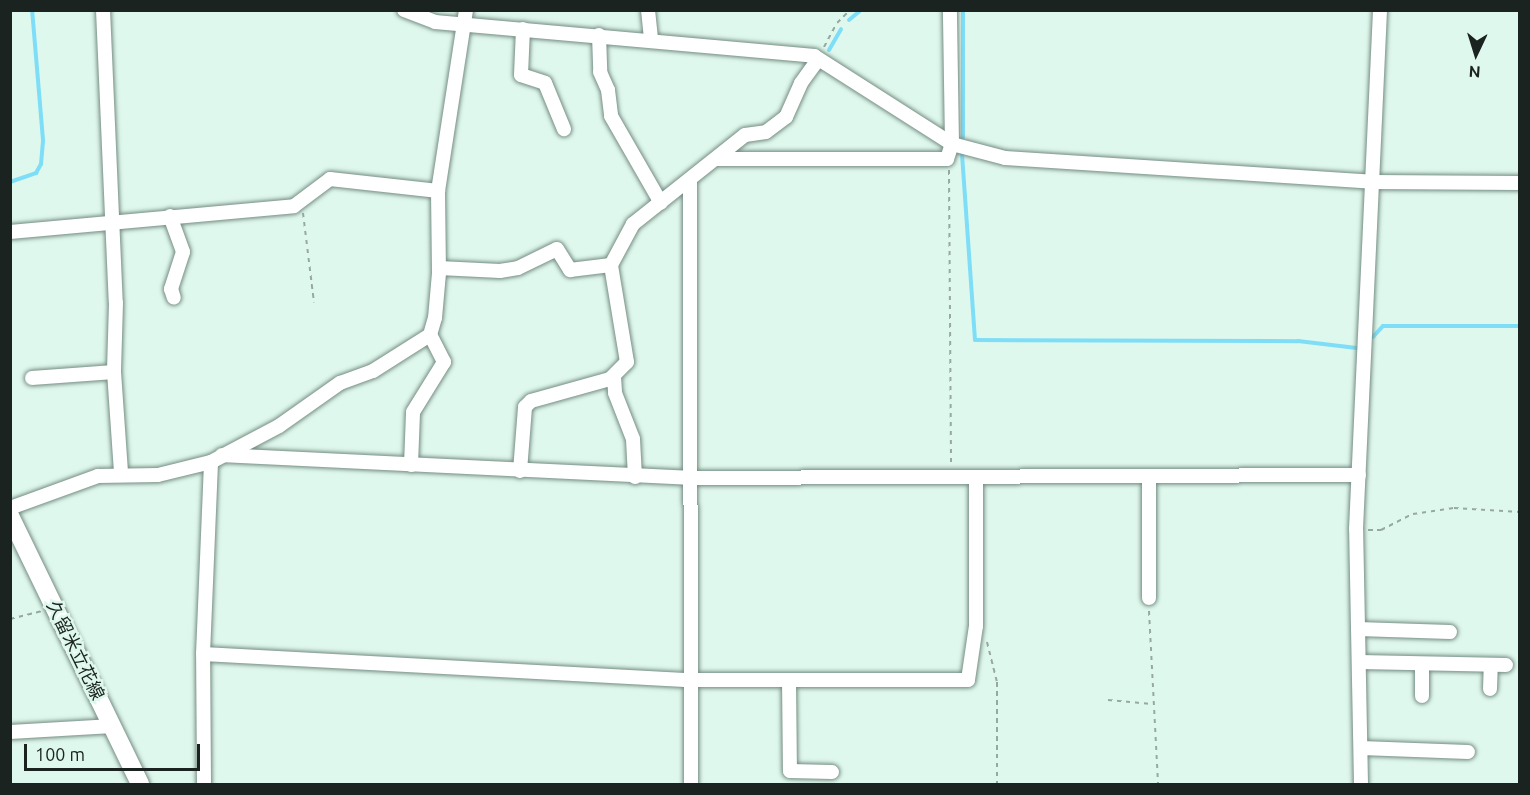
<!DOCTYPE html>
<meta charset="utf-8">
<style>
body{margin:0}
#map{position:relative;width:1530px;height:795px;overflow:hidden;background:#dff8ed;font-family:Ubuntu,"Noto Sans JP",sans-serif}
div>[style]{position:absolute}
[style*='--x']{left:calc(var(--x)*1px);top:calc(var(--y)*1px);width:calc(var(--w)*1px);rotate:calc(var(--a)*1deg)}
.stream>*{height:4px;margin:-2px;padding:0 2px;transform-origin:2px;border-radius:2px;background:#7edef8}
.path>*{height:2px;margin-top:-1px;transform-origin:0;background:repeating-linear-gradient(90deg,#96a9a1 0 4.5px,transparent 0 9px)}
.roads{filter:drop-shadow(0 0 2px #758c82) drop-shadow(0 0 2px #758c82)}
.minor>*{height:14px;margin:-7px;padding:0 7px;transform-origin:7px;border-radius:7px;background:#fff}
.major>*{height:18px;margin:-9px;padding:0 9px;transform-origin:9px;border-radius:9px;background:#fff}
span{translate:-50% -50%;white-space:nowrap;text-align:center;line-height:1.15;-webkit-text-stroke:5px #dff8ed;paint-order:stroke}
.street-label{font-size:18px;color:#1a231f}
.frame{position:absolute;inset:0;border:12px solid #1a231f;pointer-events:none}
.north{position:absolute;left:1446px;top:24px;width:60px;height:60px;-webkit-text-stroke:4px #dff8ed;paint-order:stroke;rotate:184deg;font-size:16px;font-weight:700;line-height:24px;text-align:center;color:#1a231f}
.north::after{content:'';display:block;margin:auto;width:21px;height:27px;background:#1a231f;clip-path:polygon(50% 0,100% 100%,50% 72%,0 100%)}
.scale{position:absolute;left:24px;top:744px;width:176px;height:27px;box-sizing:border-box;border:3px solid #1a231f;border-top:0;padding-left:8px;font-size:18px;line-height:21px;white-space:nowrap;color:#1a231f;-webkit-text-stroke:4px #dff8ed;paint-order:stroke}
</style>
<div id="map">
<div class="stream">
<div style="--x:849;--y:20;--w:16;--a:-40"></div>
<div style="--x:829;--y:50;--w:24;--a:-60"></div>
<div style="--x:963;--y:137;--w:127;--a:-90"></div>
<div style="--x:962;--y:154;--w:186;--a:86"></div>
<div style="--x:975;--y:340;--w:323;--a:0.2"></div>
<div style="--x:1298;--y:341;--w:59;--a:6.8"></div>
<div style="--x:10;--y:182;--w:28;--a:-19"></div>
<div style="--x:36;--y:173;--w:10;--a:-61"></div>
<div style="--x:41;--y:164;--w:24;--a:-85"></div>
<div style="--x:43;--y:140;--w:130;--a:-94.8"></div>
<div style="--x:1373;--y:337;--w:15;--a:-48"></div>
<div style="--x:1383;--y:326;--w:137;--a:0"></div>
</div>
<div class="path">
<div style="--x:824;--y:47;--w:27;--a:-62"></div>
<div style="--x:837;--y:23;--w:18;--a:-45"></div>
<div style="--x:949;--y:170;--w:294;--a:89.6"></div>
<div style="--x:303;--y:213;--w:90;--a:83"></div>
<div style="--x:1368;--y:530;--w:13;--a:0"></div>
<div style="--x:1381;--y:530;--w:36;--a:-27"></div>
<div style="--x:1413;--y:514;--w:41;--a:-8.3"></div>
<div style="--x:1454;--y:508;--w:66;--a:3.5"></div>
<div style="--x:1149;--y:611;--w:173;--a:87"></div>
<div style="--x:10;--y:619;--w:32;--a:-14"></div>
<div style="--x:987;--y:642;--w:41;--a:76"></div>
<div style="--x:997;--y:682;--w:102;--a:90"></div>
<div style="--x:1108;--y:700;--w:44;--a:5.2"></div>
</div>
<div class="roads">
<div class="minor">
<div style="--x:103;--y:10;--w:293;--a:87.5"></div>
<div style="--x:116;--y:303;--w:69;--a:91.7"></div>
<div style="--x:114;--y:372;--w:101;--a:86"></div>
<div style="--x:404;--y:10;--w:33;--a:21"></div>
<div style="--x:435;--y:22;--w:381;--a:5.1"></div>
<div style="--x:814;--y:56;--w:164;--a:32.5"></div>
<div style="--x:952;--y:144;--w:55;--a:14.8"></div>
<div style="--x:1005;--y:158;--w:368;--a:3.7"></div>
<div style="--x:1372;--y:182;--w:148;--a:0.4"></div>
<div style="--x:648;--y:10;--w:30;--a:84"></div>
<div style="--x:523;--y:29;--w:46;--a:92.5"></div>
<div style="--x:521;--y:75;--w:25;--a:18"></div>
<div style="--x:545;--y:83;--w:50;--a:67.6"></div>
<div style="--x:599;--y:35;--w:37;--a:88"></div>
<div style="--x:600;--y:72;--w:20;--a:66"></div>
<div style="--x:608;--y:90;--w:26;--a:83"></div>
<div style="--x:611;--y:116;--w:100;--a:60.1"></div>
<div style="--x:716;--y:159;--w:231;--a:0"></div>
<div style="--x:947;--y:159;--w:16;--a:-72"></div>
<div style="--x:952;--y:144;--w:134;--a:-90.9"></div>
<div style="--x:690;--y:180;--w:604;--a:89.91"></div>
<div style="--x:170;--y:216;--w:38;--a:70"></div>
<div style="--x:183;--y:252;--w:39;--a:108"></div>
<div style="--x:171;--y:289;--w:9;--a:72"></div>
<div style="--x:10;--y:232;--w:285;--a:-5.2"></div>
<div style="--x:294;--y:206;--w:45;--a:-36.9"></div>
<div style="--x:330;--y:179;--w:109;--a:6.3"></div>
<div style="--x:439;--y:268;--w:61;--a:2.8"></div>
<div style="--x:500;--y:271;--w:18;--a:-9"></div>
<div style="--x:518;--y:268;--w:43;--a:-26"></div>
<div style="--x:557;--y:249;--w:25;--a:58"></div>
<div style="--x:570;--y:270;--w:41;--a:-7"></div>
<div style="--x:614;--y:377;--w:16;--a:86"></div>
<div style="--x:615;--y:393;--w:49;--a:68.6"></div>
<div style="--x:633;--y:439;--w:38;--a:87"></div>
<div style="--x:32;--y:378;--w:82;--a:-4.2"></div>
<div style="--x:222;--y:455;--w:470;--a:2.8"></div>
<div style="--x:691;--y:478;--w:668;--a:-0.26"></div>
<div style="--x:411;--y:465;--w:53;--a:-87.8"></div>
<div style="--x:413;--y:412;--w:59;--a:-58.2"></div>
<div style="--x:444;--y:362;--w:30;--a:-117"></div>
<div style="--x:520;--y:471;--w:64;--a:-85.5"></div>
<div style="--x:525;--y:407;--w:8;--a:-45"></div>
<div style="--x:531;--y:401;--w:82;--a:-15.6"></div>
<div style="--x:610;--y:379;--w:24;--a:-45"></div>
<div style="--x:627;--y:362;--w:98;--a:-99.4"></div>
<div style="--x:611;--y:265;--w:47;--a:-61.8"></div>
<div style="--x:633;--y:224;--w:143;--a:-38.5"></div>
<div style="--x:745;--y:135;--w:21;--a:-8"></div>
<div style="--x:766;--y:132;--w:25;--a:-37"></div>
<div style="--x:786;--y:117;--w:37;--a:-66"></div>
<div style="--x:801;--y:83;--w:27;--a:-54"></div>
<div style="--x:1149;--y:476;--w:122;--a:90"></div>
<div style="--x:10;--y:508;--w:94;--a:-20"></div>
<div style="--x:98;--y:476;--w:60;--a:-1"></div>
<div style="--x:158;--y:475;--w:55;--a:-13.8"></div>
<div style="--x:211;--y:462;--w:77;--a:-27.9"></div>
<div style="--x:279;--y:426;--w:75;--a:-35.2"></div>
<div style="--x:340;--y:383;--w:35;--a:-20"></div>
<div style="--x:373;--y:371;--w:67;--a:-32.3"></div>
<div style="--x:430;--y:335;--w:18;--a:-74"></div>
<div style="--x:435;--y:318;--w:45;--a:-84.9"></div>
<div style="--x:439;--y:273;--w:82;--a:-90.7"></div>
<div style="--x:438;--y:191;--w:183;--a:-81.2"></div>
<div style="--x:1358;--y:629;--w:92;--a:1.9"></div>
<div style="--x:203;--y:654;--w:487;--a:3.1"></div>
<div style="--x:689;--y:680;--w:279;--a:0"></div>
<div style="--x:968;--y:680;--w:55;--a:-81.6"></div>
<div style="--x:976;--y:626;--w:149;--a:-90"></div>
<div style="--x:1360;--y:662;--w:146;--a:1.2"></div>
<div style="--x:789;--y:680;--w:91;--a:89.4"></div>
<div style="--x:790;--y:771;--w:42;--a:1.4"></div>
<div style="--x:1490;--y:689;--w:24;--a:-88"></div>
<div style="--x:1422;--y:696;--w:32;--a:-90"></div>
<div style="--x:10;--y:732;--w:103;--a:-3.3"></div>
<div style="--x:1361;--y:748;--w:107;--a:2.1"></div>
<div style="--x:204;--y:784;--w:130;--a:-90.4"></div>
<div style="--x:203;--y:654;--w:192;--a:-87.6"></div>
<div style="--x:1361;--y:784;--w:255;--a:-91.1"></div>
<div style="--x:1356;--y:529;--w:520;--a:-87.35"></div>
</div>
<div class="major">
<div style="--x:10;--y:516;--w:298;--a:64.1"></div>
</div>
</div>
<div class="street-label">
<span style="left:76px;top:650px;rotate:64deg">久留米立花線</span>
</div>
<div class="frame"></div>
<div class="north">N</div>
<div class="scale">100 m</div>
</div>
